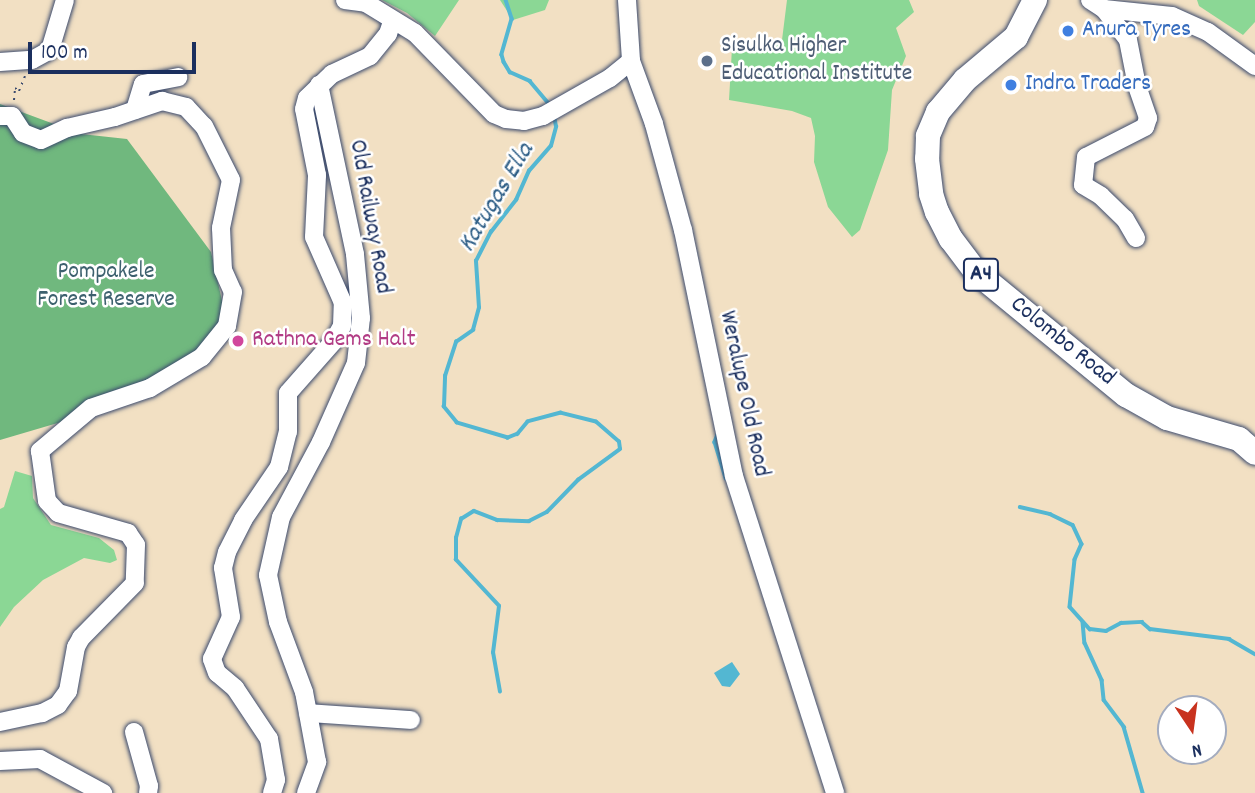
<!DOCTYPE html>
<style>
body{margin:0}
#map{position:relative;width:1255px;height:793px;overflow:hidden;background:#f2e0c3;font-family:Dekko,sans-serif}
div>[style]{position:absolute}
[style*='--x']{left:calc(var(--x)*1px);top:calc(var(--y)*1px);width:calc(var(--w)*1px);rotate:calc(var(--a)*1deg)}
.green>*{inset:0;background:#8bd795}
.forest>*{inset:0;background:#70b87e}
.water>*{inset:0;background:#53b7d2}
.stream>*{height:3.5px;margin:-1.75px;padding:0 1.75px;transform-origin:1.75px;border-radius:1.75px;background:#53b7d2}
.path>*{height:2px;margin-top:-1px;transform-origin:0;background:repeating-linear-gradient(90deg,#3b4a6d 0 2px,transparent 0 7px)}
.roads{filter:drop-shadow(0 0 2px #3b4a6d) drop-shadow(0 0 2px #3b4a6d)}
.minor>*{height:18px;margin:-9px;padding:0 9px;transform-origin:9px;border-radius:9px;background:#fff}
.highway>*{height:24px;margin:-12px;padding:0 12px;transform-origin:12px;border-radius:12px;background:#fff}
.dots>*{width:19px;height:19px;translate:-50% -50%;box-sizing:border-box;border:4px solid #fff;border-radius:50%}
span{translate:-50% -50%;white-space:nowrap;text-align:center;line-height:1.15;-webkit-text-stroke:5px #fff;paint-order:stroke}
.shield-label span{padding:2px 5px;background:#fff;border:2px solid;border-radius:5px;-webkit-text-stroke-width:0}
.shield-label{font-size:23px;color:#1b2f5e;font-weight:700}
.shop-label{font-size:24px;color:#366cbe}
.left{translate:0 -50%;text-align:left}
.service-label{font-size:24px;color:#4e5e75}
.street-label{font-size:24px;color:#1b2f5e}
.park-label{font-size:24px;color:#3d616e}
.hotel-label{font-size:24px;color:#b23c85}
.water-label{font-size:26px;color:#2f5f87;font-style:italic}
.north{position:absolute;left:1157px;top:695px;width:70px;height:70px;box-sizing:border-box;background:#fff;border:2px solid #a4acbf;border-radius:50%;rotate:167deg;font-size:19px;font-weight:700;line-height:28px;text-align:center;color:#1b2f5e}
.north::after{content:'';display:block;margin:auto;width:24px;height:32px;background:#c8321e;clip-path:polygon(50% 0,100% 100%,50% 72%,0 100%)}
.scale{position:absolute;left:28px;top:42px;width:168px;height:32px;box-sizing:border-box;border:4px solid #1b2f5e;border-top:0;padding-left:9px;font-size:21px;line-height:24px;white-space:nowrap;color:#1b2f5e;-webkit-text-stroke:5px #fff;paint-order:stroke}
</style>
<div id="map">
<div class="green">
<div style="clip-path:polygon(382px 0,459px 0,435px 36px,407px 13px)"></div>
<div style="clip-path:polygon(500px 0,549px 0,545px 10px,513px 20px)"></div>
<div style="clip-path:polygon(787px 0,909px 0,914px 12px,896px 28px,906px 56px,892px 90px,888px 150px,860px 230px,852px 237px,828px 207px,814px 162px,815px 136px,811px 118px,792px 111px,729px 100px,732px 48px,782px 40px)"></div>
<div style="clip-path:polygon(1197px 0,1255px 0,1255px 22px,1243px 35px,1199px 6px)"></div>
<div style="clip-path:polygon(15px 471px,32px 476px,33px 498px,51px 525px,99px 538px,114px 550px,117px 560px,110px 563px,84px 558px,43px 580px,14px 607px,0 627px,0 509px,4px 507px)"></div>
</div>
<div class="forest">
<div style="clip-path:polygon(0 104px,81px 134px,127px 139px,211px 252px,228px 327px,183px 365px,95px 412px,0 440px)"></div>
</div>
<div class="water">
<div style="clip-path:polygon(732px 662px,740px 674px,730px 687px,722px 686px,714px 673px)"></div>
</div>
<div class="stream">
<div style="--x:506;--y:0;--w:20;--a:72"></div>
<div style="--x:512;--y:19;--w:37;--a:106"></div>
<div style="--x:502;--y:55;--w:7;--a:74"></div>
<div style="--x:504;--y:62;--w:12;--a:59"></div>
<div style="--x:510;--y:72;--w:22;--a:24"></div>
<div style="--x:530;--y:81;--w:31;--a:50"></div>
<div style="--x:718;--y:435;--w:8;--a:113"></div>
<div style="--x:715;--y:442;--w:38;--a:73"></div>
<div style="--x:1020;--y:507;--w:31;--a:13"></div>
<div style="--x:1050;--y:514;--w:25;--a:26"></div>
<div style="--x:1073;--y:525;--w:21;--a:65"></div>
<div style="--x:1082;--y:544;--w:17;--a:114"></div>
<div style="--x:1075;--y:560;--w:47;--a:96.1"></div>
<div style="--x:1070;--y:607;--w:30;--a:48"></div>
<div style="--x:1090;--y:629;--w:16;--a:7"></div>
<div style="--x:1106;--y:631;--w:17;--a:-28"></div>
<div style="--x:1121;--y:623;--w:21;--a:-3"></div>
<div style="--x:1142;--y:622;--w:11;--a:41"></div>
<div style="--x:1150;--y:629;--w:80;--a:7.2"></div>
<div style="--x:1229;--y:639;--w:30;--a:30"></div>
<div style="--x:1083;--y:622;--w:21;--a:85"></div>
<div style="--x:1085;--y:643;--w:41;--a:65.3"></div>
<div style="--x:1102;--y:680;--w:20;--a:84"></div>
<div style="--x:1104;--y:700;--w:34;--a:53"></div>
<div style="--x:1124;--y:727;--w:69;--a:73.9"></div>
<div style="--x:500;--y:692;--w:40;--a:-100"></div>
<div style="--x:493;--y:653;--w:47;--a:-82.7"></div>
<div style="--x:499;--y:606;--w:63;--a:-133.1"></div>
<div style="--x:456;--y:560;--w:22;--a:-90"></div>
<div style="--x:456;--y:538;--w:20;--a:-75"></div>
<div style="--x:461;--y:519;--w:15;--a:-32"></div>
<div style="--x:474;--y:511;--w:25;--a:21"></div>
<div style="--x:497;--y:520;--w:32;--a:2"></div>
<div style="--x:529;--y:521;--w:20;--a:-27"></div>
<div style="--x:547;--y:512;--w:45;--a:-45.9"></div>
<div style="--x:578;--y:480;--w:52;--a:-36.4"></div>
<div style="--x:620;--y:449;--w:7;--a:-98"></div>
<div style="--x:619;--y:442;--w:30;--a:-139"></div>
<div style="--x:596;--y:422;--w:36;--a:-166"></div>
<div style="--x:561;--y:413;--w:34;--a:165"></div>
<div style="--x:528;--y:422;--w:16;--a:130"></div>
<div style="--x:518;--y:434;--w:11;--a:158"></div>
<div style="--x:508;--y:438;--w:53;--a:-163.6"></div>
<div style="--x:457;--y:423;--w:21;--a:-129"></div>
<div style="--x:444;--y:407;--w:31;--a:-88"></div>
<div style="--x:445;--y:376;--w:36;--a:-72"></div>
<div style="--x:456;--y:342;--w:21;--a:-35"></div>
<div style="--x:473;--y:330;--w:23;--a:-75"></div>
<div style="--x:479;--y:308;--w:47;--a:-93.7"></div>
<div style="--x:476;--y:261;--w:33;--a:-63"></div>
<div style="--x:491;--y:232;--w:41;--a:-52"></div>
<div style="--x:516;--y:200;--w:32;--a:-66"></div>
<div style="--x:529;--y:171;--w:33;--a:-49"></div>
<div style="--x:551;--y:146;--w:20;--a:-75"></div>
<div style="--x:556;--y:127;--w:11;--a:-100"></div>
</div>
<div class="path">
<div style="--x:14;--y:100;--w:12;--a:-85"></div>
<div style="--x:15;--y:88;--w:5;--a:37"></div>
<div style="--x:19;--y:91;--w:16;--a:-68"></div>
</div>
<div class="roads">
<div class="minor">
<div style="--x:345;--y:0;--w:21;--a:8"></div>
<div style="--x:366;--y:3;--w:57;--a:31.5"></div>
<div style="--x:415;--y:33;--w:113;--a:45.7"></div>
<div style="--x:494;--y:114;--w:13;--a:23"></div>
<div style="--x:506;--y:119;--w:18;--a:6"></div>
<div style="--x:524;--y:121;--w:20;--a:-15"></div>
<div style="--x:543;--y:116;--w:77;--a:-29.6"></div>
<div style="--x:610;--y:78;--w:27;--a:-39"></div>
<div style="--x:627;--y:0;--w:61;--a:86.2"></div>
<div style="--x:631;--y:61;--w:67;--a:69.9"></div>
<div style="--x:654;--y:124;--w:110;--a:74.7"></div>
<div style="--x:683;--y:230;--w:251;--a:78.3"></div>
<div style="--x:734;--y:476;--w:333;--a:72.3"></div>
<div style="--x:1090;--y:0;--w:17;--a:33"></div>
<div style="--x:1104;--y:9;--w:68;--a:5.9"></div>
<div style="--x:1172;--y:16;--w:39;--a:24"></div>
<div style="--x:1208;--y:32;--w:58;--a:35.9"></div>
<div style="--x:1104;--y:9;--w:39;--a:52"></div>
<div style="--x:1128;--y:40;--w:47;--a:78.9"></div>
<div style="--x:1137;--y:86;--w:34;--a:71"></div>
<div style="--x:1148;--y:118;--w:9;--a:108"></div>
<div style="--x:1145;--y:127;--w:66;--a:153"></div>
<div style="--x:1086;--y:157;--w:28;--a:96"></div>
<div style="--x:1083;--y:185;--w:21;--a:31"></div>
<div style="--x:1101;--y:196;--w:33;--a:44"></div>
<div style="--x:1125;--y:219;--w:22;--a:60"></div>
<div style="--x:0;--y:62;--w:32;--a:-4"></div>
<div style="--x:32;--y:60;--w:21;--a:-29"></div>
<div style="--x:50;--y:50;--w:52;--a:-73.3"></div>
<div style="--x:135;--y:110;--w:27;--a:-73"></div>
<div style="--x:143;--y:84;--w:36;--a:-11"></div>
<div style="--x:0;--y:116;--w:12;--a:0"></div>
<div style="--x:12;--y:116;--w:20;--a:57"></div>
<div style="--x:23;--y:133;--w:19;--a:21"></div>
<div style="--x:41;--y:140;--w:29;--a:-25"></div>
<div style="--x:67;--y:128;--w:49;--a:-12.9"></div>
<div style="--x:115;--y:117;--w:50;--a:-18.8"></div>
<div style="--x:162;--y:101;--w:25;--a:14"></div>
<div style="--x:186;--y:107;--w:26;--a:47"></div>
<div style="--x:204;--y:126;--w:60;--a:63.4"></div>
<div style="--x:231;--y:180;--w:49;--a:101.8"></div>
<div style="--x:221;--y:228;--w:42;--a:87.3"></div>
<div style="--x:223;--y:270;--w:24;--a:66"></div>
<div style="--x:233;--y:292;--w:35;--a:100"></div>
<div style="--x:227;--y:326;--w:40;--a:129"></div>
<div style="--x:202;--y:357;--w:61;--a:149.2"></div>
<div style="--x:150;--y:388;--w:62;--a:161.3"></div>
<div style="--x:91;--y:408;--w:67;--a:139.9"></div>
<div style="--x:40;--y:451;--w:50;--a:82"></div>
<div style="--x:47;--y:501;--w:16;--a:47"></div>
<div style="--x:58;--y:513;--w:73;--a:15.9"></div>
<div style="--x:128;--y:533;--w:14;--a:56"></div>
<div style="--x:136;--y:545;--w:38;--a:92"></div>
<div style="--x:135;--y:583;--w:77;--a:134.5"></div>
<div style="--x:81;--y:638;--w:10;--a:119"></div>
<div style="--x:76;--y:647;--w:45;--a:100.3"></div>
<div style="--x:68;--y:691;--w:17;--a:126"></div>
<div style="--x:58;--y:705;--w:18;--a:153"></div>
<div style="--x:42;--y:713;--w:43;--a:167.9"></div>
<div style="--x:308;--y:713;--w:103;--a:3.9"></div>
<div style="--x:134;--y:732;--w:56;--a:74.5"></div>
<div style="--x:149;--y:786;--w:7;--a:98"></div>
<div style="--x:0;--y:761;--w:40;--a:-2.9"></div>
<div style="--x:40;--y:759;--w:72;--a:28.4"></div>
<div style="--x:272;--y:793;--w:14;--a:-73"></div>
<div style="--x:276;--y:780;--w:42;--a:-99.7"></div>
<div style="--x:269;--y:739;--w:61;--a:-123.7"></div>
<div style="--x:235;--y:688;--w:23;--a:-140"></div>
<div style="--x:217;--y:673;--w:15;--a:-110"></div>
<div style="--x:212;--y:659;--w:46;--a:-65.7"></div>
<div style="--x:231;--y:617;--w:50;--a:-99.3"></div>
<div style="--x:223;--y:568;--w:16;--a:-76"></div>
<div style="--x:227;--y:552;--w:36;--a:-63"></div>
<div style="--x:243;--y:520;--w:64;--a:-55.8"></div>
<div style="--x:279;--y:467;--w:36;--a:-76"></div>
<div style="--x:288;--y:432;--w:39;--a:-90"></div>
<div style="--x:288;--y:393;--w:68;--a:-48.6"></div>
<div style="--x:333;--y:342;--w:18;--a:-61"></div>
<div style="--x:342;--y:326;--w:23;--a:-88"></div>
<div style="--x:343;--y:303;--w:72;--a:-113.7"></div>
<div style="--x:314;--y:237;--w:62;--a:-87.2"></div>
<div style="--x:317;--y:175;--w:67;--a:-101.1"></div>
<div style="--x:304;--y:109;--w:11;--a:-75"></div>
<div style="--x:307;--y:98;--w:35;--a:-44"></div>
<div style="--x:332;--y:74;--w:42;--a:-25.3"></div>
<div style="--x:370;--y:56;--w:28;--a:-51"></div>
<div style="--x:388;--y:34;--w:13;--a:-72"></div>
<div style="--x:306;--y:793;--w:33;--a:-70"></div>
<div style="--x:317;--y:762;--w:71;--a:-100.5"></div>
<div style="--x:304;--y:692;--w:75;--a:-110.4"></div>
<div style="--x:278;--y:622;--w:48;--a:-102"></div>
<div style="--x:268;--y:575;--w:59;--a:-77.4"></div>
<div style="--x:281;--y:517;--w:85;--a:-61.9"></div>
<div style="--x:321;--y:442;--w:86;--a:-66.1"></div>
<div style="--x:356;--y:363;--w:45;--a:-83.7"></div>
<div style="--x:361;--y:318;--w:64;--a:-95.4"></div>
<div style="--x:355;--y:254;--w:173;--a:-102"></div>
</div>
<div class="highway">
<div style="--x:1035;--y:0;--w:42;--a:117.2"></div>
<div style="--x:1016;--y:37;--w:67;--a:139.9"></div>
<div style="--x:965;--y:80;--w:42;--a:130.2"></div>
<div style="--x:938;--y:112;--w:26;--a:113"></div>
<div style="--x:928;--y:136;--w:23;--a:92"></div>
<div style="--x:927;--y:159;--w:35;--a:83"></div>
<div style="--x:931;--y:194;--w:19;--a:72"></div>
<div style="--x:937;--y:212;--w:30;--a:63"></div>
<div style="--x:951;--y:239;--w:41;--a:52.9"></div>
<div style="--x:976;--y:272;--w:194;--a:39.4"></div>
<div style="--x:1126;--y:395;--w:47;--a:29.3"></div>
<div style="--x:1167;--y:418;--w:75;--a:16.3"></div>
<div style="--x:1239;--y:439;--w:21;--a:41"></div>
</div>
</div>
<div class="dots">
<div style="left:1068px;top:31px;background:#3f7fe0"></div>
<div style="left:707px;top:61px;background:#5c6f8a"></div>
<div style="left:1011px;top:85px;background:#3f7fe0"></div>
<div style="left:238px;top:341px;background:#d1479c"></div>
</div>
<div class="shield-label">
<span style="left:981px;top:275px">A4</span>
</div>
<div class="shop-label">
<span class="left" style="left:1082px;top:31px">Anura Tyres</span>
<span class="left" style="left:1025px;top:85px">Indra Traders</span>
</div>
<div class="service-label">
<span class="left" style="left:721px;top:61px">Sisulka Higher<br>Educational Institute</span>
</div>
<div class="street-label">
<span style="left:369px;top:217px;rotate:80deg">Old Railway Road</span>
<span style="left:1062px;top:342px;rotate:39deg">Colombo Road</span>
<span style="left:743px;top:394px;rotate:78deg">Weralupe Old Road</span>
</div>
<div class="park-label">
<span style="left:106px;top:287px">Pompakele<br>Forest Reserve</span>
</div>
<div class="hotel-label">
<span class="left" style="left:252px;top:341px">Rathna Gems Halt</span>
</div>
<div class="water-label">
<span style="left:497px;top:198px;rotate:-59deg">Katugas Ella</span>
</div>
<div class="north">N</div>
<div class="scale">100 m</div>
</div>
